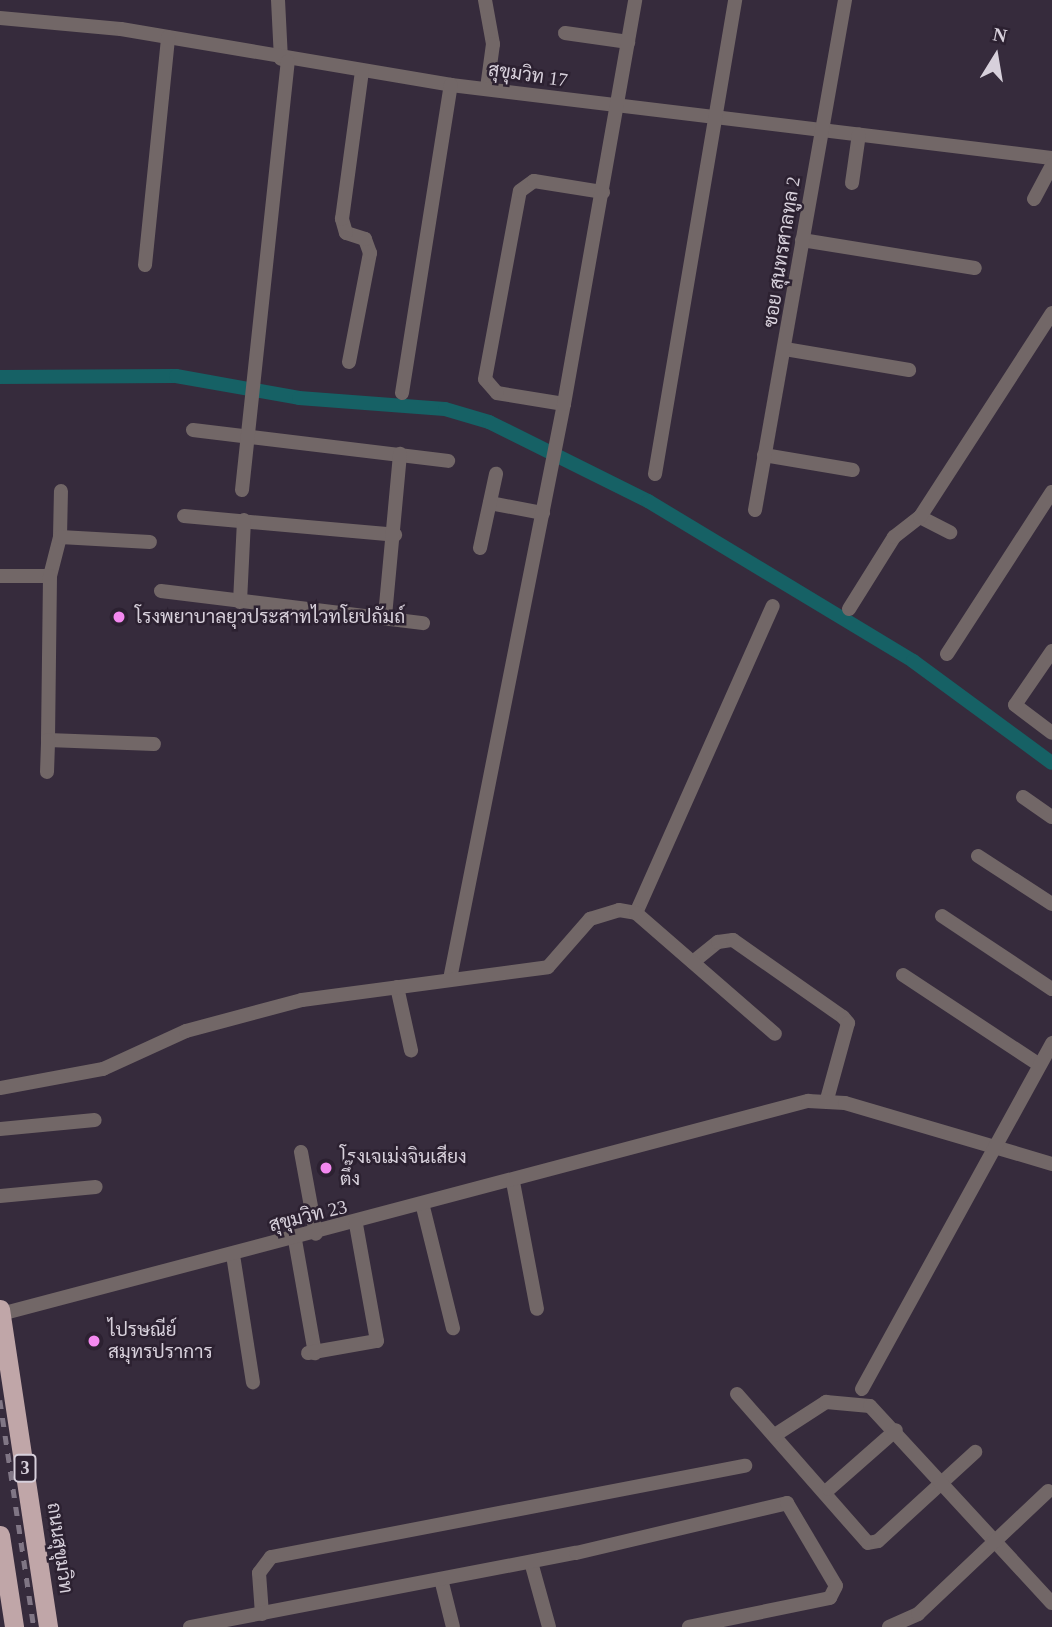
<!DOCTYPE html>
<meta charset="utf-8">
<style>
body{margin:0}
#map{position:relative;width:1052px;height:1627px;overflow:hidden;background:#362b3c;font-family:"Times New Roman",Sarabun,serif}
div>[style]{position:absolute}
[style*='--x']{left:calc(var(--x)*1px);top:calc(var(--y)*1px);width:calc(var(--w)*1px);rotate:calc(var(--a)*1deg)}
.canal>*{height:14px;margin:-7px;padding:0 7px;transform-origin:7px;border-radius:7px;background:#166165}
.minor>*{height:14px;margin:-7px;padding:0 7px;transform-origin:7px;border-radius:7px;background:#726767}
.trunk>*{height:19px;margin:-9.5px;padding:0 9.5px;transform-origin:9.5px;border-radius:9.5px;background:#c0a6a8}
.rail>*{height:4.5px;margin-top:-2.25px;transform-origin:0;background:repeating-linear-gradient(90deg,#807685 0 9px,transparent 0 18px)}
.dots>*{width:19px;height:19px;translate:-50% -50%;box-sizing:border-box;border:4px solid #2c2131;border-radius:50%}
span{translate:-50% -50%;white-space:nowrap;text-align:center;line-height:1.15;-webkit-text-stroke:5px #2c2131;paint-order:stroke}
.shield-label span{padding:2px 5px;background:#2c2131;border:2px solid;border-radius:5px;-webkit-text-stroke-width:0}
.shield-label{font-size:18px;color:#d7d0db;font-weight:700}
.street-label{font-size:19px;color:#d7d0db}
.poi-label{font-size:19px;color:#d7d0db}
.left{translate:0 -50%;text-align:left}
.north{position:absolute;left:961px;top:21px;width:70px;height:70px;-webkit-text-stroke:5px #2c2131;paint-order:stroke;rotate:11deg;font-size:19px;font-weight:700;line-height:28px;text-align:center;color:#d7d0db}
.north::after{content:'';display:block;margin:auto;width:24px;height:32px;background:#d7d0db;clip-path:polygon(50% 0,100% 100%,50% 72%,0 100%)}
</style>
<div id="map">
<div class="canal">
<div style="--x:0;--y:377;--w:176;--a:-0.3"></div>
<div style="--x:176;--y:376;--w:125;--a:10.1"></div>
<div style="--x:299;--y:398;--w:146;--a:4.3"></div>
<div style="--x:445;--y:409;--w:46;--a:16.5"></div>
<div style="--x:489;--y:422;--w:178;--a:26.4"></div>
<div style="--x:648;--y:501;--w:310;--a:31.1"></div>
<div style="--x:913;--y:661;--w:172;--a:36.3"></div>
</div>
<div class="minor">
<div style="--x:278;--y:0;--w:59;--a:87.1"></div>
<div style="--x:485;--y:0;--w:45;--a:79.7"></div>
<div style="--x:493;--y:44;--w:44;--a:97.8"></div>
<div style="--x:0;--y:18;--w:121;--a:5.2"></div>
<div style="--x:121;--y:29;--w:335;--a:9.6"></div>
<div style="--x:451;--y:85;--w:605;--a:6.93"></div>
<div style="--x:565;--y:33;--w:64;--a:8.1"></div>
<div style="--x:852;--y:183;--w:49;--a:-81.9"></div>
<div style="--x:1034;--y:199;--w:38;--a:-62"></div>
<div style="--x:802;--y:240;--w:175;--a:9.2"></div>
<div style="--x:145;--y:265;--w:229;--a:-84.2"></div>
<div style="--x:785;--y:349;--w:126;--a:9.6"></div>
<div style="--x:349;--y:362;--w:111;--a:-79.1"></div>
<div style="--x:370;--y:253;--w:15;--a:-110"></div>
<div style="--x:365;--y:239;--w:20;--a:-162"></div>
<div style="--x:346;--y:233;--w:15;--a:-106"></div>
<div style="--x:342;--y:219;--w:149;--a:-82.3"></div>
<div style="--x:402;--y:393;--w:312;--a:-81"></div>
<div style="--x:564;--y:404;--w:68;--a:-170.7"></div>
<div style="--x:497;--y:393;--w:18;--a:-131"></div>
<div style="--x:485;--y:379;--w:191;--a:-79.5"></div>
<div style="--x:520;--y:191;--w:17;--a:-36"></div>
<div style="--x:534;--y:181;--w:70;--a:9.1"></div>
<div style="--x:193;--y:430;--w:257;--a:6.9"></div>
<div style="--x:764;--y:455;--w:90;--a:9.6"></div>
<div style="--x:655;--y:474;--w:481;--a:-80.4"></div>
<div style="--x:242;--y:490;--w:431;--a:-83.9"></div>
<div style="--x:490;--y:503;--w:54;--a:10.7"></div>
<div style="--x:755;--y:510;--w:518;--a:-79.99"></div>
<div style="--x:184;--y:516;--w:212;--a:5.1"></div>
<div style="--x:920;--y:517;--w:34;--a:27"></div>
<div style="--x:60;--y:537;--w:46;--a:-88.8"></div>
<div style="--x:480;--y:548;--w:76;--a:-77.8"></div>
<div style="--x:0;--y:576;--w:50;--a:0"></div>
<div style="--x:50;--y:576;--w:40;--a:-75.6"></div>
<div style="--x:60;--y:537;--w:90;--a:3.2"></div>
<div style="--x:50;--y:576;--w:164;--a:90.7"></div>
<div style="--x:48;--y:740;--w:106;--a:2.2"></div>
<div style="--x:161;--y:591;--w:264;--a:7"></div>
<div style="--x:240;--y:602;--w:82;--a:-87.2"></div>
<div style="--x:849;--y:609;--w:85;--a:-58"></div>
<div style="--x:894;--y:537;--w:33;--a:-38"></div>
<div style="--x:920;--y:517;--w:243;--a:-57.1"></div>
<div style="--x:385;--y:616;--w:163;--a:-84.7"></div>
<div style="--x:1052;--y:651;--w:65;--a:124.4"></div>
<div style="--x:1015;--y:705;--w:46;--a:37.1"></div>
<div style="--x:947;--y:654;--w:193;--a:-57.1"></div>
<div style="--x:47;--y:772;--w:32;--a:-88"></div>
<div style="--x:1023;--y:797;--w:35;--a:35"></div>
<div style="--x:978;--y:856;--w:88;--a:33"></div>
<div style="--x:636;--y:913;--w:336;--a:-66"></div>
<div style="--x:942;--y:916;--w:132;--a:33.6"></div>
<div style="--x:693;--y:962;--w:32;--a:-39"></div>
<div style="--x:718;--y:942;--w:15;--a:-8"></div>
<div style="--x:733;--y:940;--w:134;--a:35"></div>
<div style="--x:843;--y:1017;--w:8;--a:50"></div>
<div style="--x:848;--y:1023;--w:79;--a:105.4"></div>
<div style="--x:903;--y:975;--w:162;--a:33.4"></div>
<div style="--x:450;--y:979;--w:586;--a:-78.79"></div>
<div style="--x:564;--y:404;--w:410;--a:-80"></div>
<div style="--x:397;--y:987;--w:65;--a:77.5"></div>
<div style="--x:0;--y:1088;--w:105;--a:-10.5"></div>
<div style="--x:103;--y:1069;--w:91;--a:-24.6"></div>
<div style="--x:186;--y:1031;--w:120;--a:-15"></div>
<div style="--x:302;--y:1000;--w:248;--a:-7.6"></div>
<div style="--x:548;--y:967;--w:64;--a:-48.8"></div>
<div style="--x:590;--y:919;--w:30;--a:-17"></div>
<div style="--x:619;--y:910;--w:17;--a:10"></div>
<div style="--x:636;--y:913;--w:184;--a:41"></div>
<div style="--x:0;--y:1129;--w:95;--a:-5.4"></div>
<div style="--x:301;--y:1152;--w:83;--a:79.6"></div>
<div style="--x:513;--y:1182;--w:129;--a:79.3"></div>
<div style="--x:0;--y:1196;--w:96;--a:-5.4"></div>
<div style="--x:423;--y:1207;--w:125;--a:76.1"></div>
<div style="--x:295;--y:1240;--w:115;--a:80"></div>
<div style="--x:233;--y:1255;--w:129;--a:81.1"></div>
<div style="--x:1;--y:1314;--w:835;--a:-14.79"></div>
<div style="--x:808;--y:1101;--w:37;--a:3"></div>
<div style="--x:845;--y:1103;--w:216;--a:16.4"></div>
<div style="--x:308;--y:1353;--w:70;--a:-9.9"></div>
<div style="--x:377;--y:1341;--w:119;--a:-100.2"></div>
<div style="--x:862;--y:1389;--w:395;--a:-61.2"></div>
<div style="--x:737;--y:1394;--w:198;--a:48.7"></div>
<div style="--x:868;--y:1543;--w:10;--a:-11"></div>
<div style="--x:878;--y:1541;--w:132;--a:-42.5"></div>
<div style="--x:775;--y:1435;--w:61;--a:-32.9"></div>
<div style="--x:826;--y:1402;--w:44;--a:5.2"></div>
<div style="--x:870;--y:1406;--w:268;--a:47.3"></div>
<div style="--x:829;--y:1489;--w:89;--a:-41.4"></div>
<div style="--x:531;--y:1562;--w:67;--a:74.5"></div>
<div style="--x:441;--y:1579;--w:49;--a:76"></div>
<div style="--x:262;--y:1614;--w:41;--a:-94.2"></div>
<div style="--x:259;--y:1573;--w:20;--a:-53"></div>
<div style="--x:271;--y:1557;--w:483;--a:-10.9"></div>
<div style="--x:190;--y:1627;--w:393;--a:-10.9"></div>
<div style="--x:576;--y:1553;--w:217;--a:-13.3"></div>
<div style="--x:787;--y:1503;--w:96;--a:59.4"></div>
<div style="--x:836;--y:1586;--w:13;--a:117"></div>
<div style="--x:830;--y:1598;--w:144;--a:168.4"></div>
<div style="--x:889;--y:1627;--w:32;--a:-24"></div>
<div style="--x:918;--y:1614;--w:179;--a:-43.4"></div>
</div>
<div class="trunk">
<div style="--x:0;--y:1309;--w:322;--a:81.4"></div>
<div style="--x:0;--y:1535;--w:93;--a:81.3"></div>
</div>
<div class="rail">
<div style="--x:0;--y:1400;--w:230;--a:81.5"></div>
</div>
<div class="dots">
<div style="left:119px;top:617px;background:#f489f0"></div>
<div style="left:326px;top:1168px;background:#f489f0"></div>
<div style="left:94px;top:1341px;background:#f489f0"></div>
</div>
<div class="shield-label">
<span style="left:25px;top:1468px">3</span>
</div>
<div class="street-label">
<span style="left:528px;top:75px;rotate:8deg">สุขุมวิท 17</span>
<span style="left:782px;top:252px;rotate:-81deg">ซอย สุนทรศาลทูล 2</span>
<span style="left:308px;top:1216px;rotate:-14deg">สุขุมวิท 23</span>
<span style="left:60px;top:1548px;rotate:82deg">ถนนสุขุมวิท</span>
</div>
<div class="poi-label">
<span class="left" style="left:135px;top:617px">โรงพยาบาลยุวประสาทไวทโยปถัมถ์</span>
<span class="left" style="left:340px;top:1168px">โรงเจเม่งจินเสียง<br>ตึ๊ง</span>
<span class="left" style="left:108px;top:1341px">ไปรษณีย์<br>สมุทรปราการ</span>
</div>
<div class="north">N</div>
</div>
